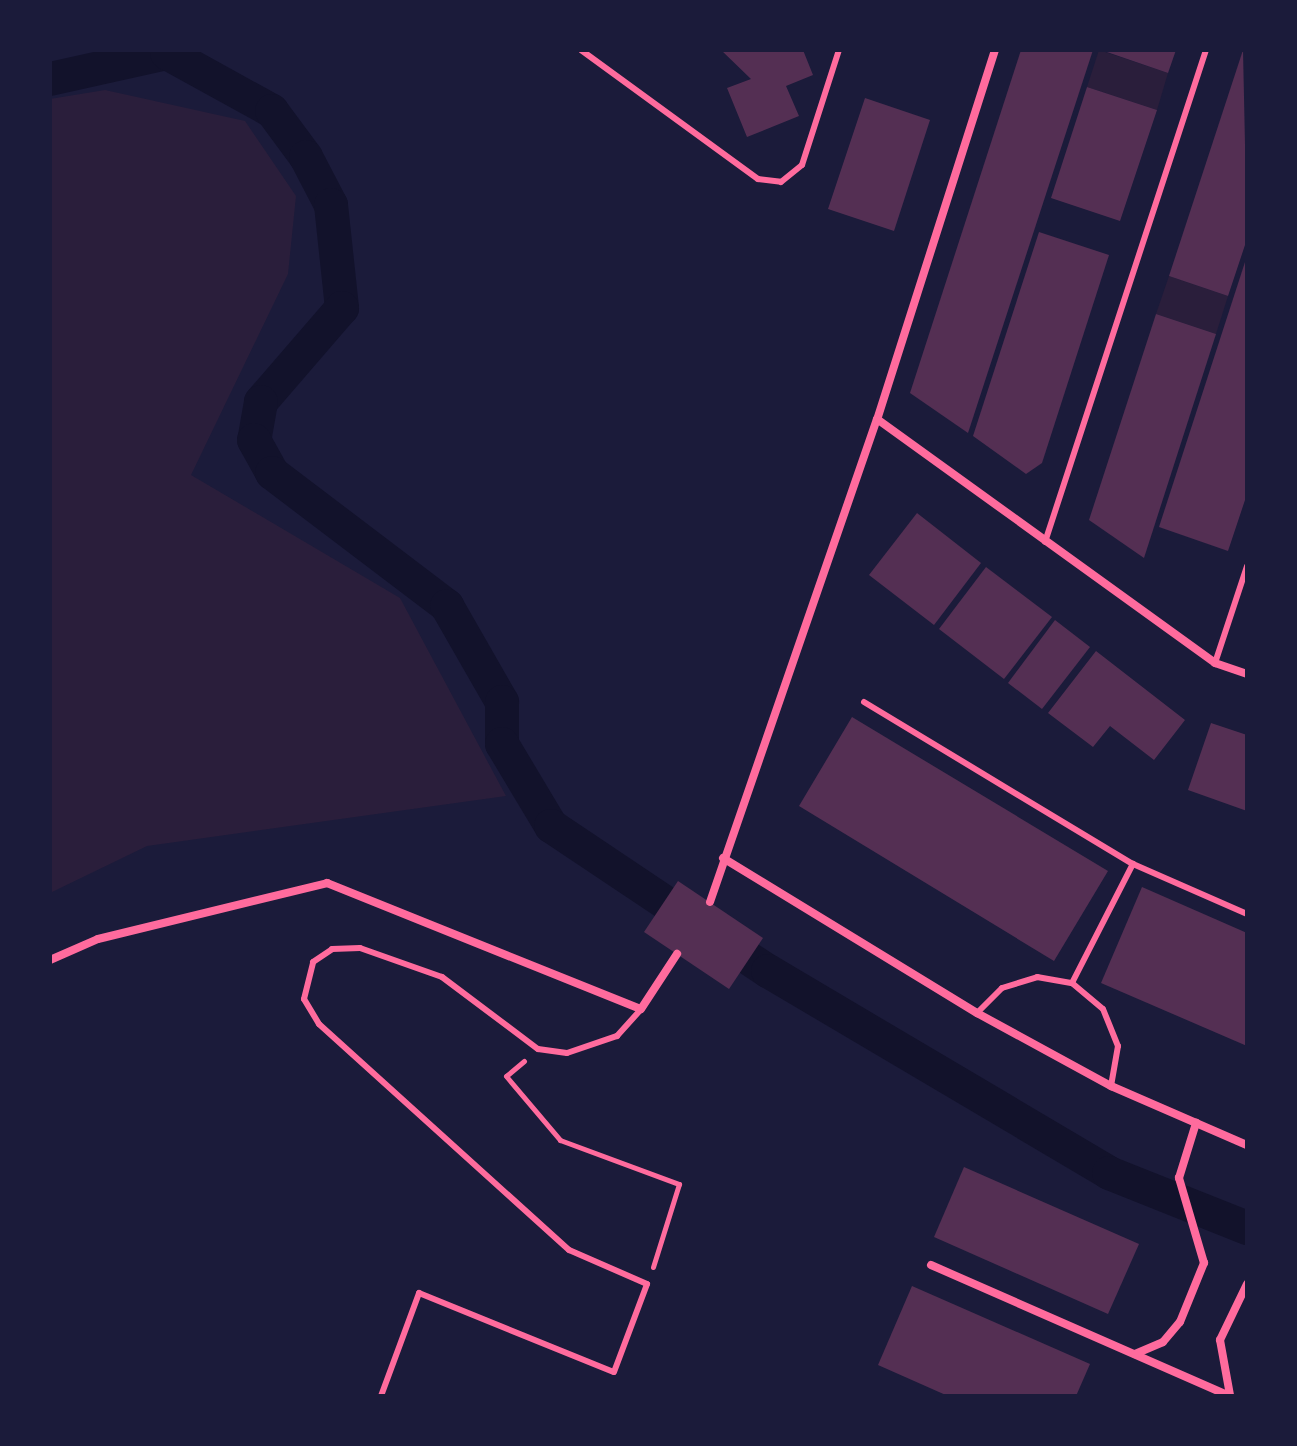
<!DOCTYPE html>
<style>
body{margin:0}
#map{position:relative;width:1297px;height:1446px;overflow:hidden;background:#1b1b3a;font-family:"Work Sans",sans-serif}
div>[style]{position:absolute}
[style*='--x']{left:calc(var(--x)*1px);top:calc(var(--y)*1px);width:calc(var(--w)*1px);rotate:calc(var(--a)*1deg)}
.green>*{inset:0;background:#2a1e3b}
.canal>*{height:34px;margin:-17px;padding:0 17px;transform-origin:17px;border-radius:17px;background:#12122b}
.building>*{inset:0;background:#542f53}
.path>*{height:5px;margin:-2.5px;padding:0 2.5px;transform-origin:2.5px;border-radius:2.5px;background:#ff6b9d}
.service>*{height:6px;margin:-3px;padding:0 3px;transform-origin:3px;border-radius:3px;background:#ff6b9d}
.minor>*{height:8px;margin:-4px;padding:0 4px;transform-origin:4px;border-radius:4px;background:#ff6b9d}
span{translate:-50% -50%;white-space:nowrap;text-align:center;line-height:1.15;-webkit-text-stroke:6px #1b1b3a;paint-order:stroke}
.frame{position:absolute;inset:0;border:52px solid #1b1b3a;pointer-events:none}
</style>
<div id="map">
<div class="green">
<div style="clip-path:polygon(1099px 50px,1168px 73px,1157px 110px,1087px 87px)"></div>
<div style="clip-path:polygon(105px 90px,245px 121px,296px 196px,288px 274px,191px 475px,400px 598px,506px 796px,147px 846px,50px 893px,50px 99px)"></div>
<div style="clip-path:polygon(1169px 276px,1228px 296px,1216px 334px,1156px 314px)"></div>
</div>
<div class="canal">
<div style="--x:50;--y:79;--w:120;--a:-12.5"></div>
<div style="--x:167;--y:53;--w:120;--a:28.9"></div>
<div style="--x:272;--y:111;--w:57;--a:53.5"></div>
<div style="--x:306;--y:157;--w:54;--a:62.5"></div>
<div style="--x:331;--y:205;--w:104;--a:83.9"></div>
<div style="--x:342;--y:308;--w:124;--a:130.8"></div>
<div style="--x:261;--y:402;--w:39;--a:100"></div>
<div style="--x:254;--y:440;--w:38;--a:61"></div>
<div style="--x:272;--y:473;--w:220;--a:37.2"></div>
<div style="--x:447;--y:606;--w:111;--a:60.2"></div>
<div style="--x:502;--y:702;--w:42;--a:90"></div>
<div style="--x:502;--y:744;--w:96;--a:59.1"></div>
<div style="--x:551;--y:826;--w:261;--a:33.8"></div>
<div style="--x:768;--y:971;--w:396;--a:30.6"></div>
<div style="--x:1109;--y:1173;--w:149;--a:21.7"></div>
</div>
<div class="building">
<div style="clip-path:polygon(721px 50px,803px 50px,813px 75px,786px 86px,799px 116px,747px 137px,727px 88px,751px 79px)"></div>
<div style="clip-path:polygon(1021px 50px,1093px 50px,968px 433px,910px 393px)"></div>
<div style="clip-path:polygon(1101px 50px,1176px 50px,1168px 73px)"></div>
<div style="clip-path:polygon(1243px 50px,1247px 239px,1228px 296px,1169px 276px)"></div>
<div style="clip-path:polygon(1087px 87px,1157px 110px,1120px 221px,1051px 198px)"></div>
<div style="clip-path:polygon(865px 98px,930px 120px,894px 231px,828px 209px)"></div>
<div style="clip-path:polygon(1039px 232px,1109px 255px,1042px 463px,1026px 474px,973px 436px)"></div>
<div style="clip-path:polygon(1246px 259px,1247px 494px,1228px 551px,1159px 527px)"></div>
<div style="clip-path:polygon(1156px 314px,1216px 334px,1144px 558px,1089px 520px)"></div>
<div style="clip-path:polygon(917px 513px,981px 563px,934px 625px,869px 575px)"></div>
<div style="clip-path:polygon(986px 567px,1052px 617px,1004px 679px,939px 629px)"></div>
<div style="clip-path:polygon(1055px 620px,1090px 647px,1042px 709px,1008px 683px)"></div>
<div style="clip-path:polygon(1096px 651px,1185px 720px,1154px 760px,1110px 726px,1093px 747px,1048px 713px)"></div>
<div style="clip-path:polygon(852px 717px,1108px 871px,1054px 961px,799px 806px)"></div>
<div style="clip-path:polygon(1211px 723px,1247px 735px,1247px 811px,1188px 790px)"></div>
<div style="clip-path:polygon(678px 881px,763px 938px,729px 989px,644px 932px)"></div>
<div style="clip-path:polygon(1142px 887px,1247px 933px,1247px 1046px,1101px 983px)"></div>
<div style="clip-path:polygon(964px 1167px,1139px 1244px,1108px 1314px,934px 1237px)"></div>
<div style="clip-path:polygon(912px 1286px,1090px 1364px,1076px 1396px,948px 1396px,878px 1365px)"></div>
</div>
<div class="path">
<div style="--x:524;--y:1061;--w:23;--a:140"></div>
<div style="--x:506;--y:1076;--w:84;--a:49.8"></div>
<div style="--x:560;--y:1140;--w:127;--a:20.3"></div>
<div style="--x:679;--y:1184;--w:87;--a:107.4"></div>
</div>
<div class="service">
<div style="--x:581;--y:50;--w:219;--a:36.1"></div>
<div style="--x:758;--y:179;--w:23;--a:7"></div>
<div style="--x:781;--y:182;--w:27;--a:-39"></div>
<div style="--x:802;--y:165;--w:121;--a:-72.2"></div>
<div style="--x:1045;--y:542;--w:518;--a:-71.88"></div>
<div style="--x:1215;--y:663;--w:102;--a:-71.7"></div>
<div style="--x:864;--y:702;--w:314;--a:31.1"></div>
<div style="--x:1133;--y:864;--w:124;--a:23.7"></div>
<div style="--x:1072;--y:983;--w:134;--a:-62.9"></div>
<div style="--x:977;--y:1013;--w:35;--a:-45"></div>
<div style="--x:1002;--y:988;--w:37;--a:-17"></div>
<div style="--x:1037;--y:977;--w:36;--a:10"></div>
<div style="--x:1072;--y:983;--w:40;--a:40"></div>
<div style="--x:1103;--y:1009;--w:40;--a:68"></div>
<div style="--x:1118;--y:1046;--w:41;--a:99.9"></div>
<div style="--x:381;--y:1396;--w:110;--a:-69.7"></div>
<div style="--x:419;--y:1293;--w:210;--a:22.1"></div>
<div style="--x:614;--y:1372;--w:94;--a:-69.4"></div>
<div style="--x:647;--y:1284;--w:85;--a:-156.4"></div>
<div style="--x:569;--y:1250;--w:337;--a:-137.9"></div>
<div style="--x:319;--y:1024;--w:29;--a:-121"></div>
<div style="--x:304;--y:999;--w:38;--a:-76"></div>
<div style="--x:313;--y:962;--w:23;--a:-34"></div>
<div style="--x:332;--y:949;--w:28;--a:-2"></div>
<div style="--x:360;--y:948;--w:87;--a:19.5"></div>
<div style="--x:442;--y:977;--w:120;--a:36.9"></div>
<div style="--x:538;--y:1049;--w:29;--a:8"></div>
<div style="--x:567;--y:1053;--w:53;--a:-18.8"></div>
<div style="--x:617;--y:1036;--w:36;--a:-48"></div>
</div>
<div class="minor">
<div style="--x:995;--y:50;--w:387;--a:107.7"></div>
<div style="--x:877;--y:419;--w:417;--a:35.8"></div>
<div style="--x:1215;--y:663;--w:34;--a:19"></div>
<div style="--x:723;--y:858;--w:298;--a:31.4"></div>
<div style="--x:977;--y:1013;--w:153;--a:28.6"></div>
<div style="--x:1111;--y:1086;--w:148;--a:23.5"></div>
<div style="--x:710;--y:902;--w:511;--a:-70.93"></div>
<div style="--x:50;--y:960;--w:52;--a:-23.6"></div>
<div style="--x:98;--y:939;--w:236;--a:-13.7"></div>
<div style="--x:327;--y:883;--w:338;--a:21.9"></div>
<div style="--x:641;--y:1009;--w:66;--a:-56.8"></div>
<div style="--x:931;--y:1265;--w:326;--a:23.7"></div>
<div style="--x:1135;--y:1354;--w:30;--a:-23"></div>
<div style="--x:1163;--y:1342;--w:26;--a:-50"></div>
<div style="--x:1180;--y:1322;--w:64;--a:-67.9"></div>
<div style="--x:1204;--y:1263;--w:89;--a:-106.4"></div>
<div style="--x:1179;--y:1178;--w:58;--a:-72.8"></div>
<div style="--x:1230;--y:1395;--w:56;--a:-100.3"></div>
<div style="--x:1220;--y:1340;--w:62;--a:-64.3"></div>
</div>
<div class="frame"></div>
</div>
